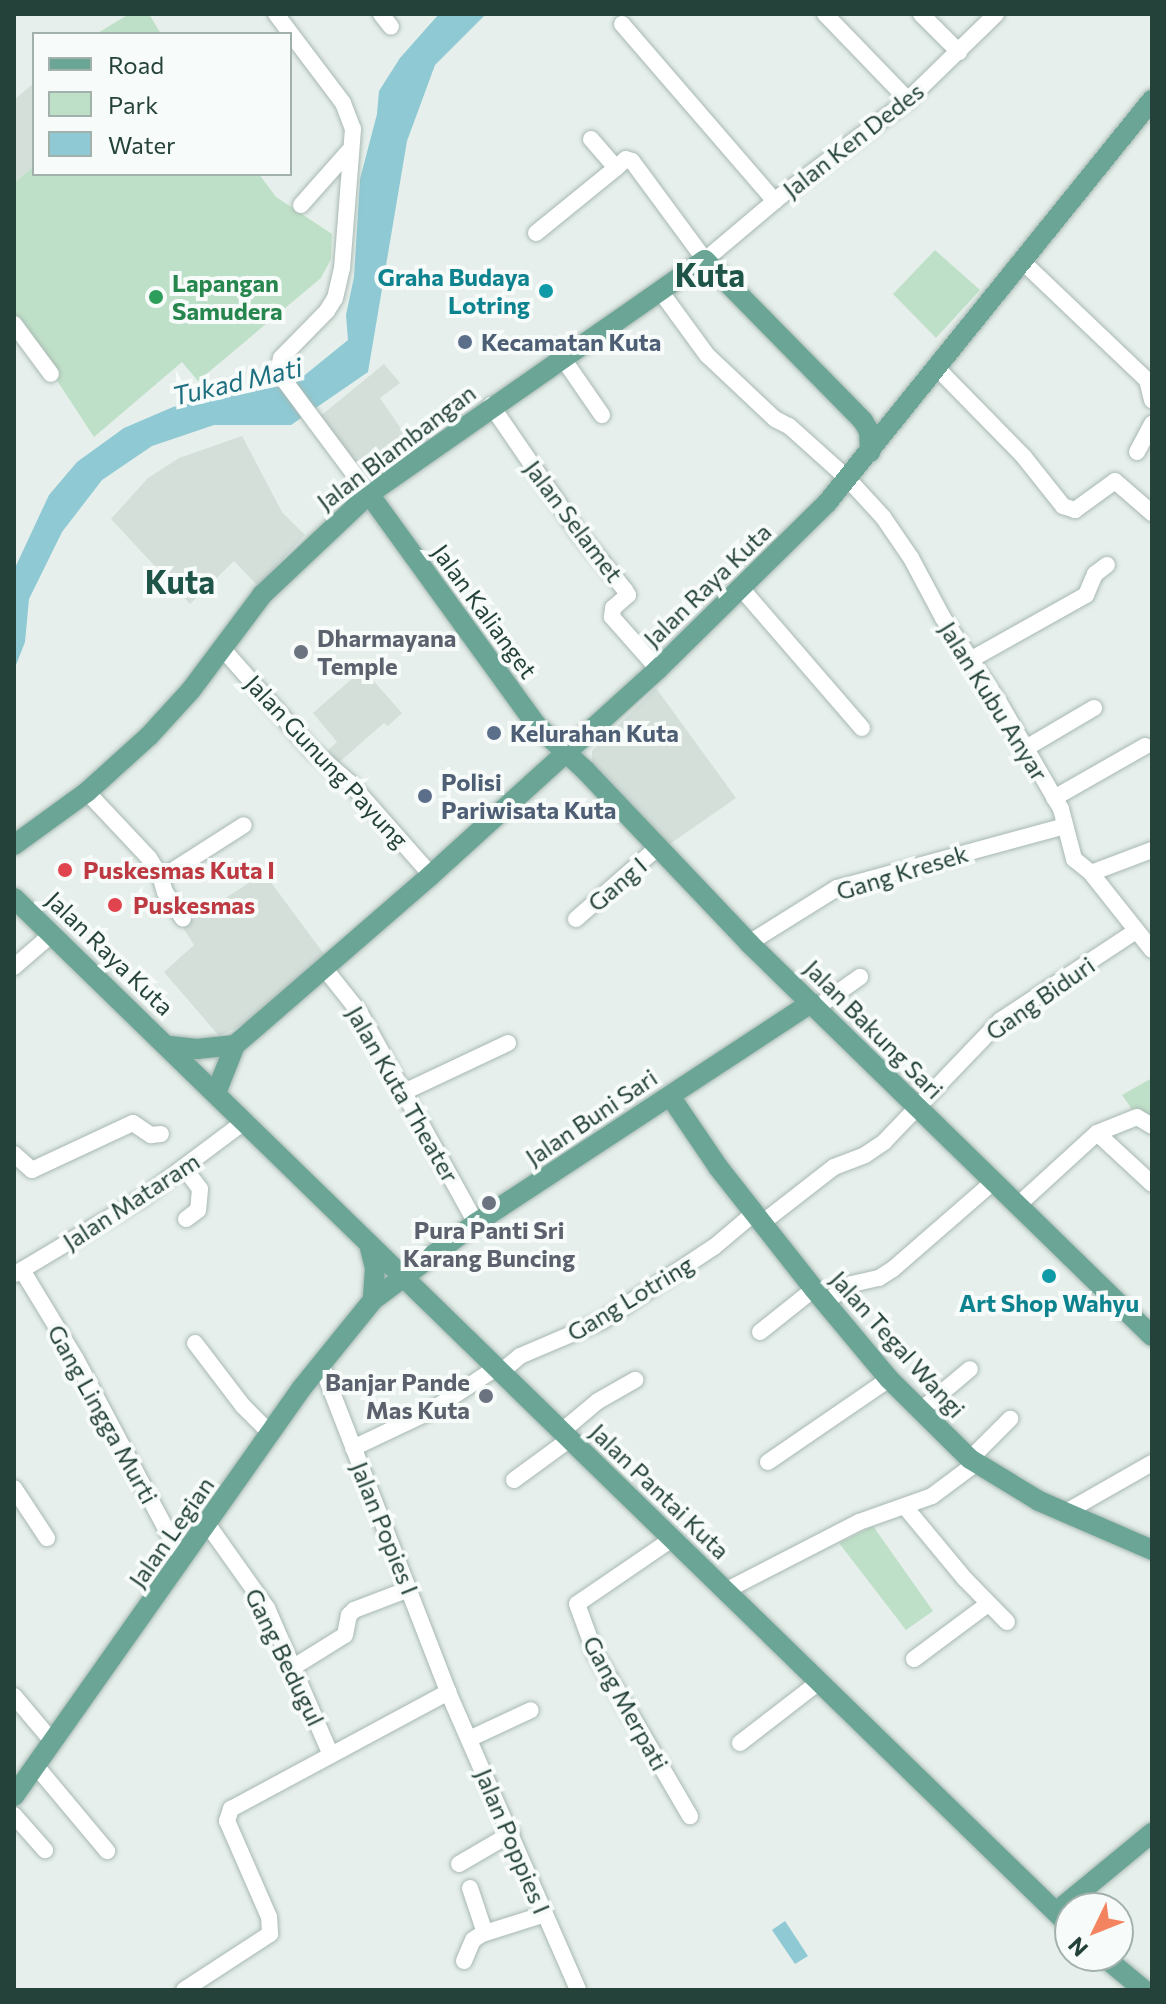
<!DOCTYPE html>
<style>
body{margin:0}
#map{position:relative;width:1166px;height:2004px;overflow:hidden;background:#e6efeb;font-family:Commissioner,sans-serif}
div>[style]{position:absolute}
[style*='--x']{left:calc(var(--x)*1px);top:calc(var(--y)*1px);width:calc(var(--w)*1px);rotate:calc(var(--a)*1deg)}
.built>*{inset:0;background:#d4dfda}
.green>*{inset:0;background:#bfe0c8}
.water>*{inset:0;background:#8ec9d4}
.roads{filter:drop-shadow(0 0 2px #a8b8b2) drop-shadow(0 0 2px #a8b8b2)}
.minor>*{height:16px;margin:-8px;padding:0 8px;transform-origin:8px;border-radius:8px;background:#fff}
.major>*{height:20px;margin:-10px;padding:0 10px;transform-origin:10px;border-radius:10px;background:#6aa596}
.dots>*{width:22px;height:22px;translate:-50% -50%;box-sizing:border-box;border:4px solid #f7fbf9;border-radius:50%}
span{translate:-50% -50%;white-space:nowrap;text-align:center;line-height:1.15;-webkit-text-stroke:8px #f7fbf9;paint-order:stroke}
.street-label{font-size:24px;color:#24423a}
.culture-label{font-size:24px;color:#0d838f;font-weight:700}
.right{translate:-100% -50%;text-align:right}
.leisure-label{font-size:24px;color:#27864d;font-weight:700}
.left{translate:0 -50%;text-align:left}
.service-label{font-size:24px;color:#4e5e75;font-weight:700}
.worship-label{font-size:24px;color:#5b616d;font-weight:700}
.health-label{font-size:24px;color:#be3a42;font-weight:700}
.water-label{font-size:26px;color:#1c6f80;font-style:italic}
.district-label{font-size:32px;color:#1f5548;font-weight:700}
.frame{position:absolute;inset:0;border:16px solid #24423a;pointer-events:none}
.legend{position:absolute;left:32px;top:32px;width:260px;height:144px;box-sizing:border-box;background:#f7fbf9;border:2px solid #a3b1ad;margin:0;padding:10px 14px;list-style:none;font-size:24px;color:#24423a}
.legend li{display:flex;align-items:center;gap:16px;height:40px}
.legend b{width:40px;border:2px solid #a3b1ad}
.north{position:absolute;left:1054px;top:1892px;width:80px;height:80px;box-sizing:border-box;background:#f7fbf9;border:2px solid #a3b1ad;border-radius:50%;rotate:227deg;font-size:22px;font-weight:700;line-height:32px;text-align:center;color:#24423a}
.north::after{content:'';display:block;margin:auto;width:28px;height:36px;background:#f4845f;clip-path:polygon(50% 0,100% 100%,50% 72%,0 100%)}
</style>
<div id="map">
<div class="built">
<div style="clip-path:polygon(34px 83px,34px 166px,14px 183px,14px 100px)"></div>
<div style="clip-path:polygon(384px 364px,400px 383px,380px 398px,415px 449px,369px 483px,318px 418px)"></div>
<div style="clip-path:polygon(242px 436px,282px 512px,305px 535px,258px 586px,234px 561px,190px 604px,111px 519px,148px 478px,179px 458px)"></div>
<div style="clip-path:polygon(363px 669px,402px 713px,388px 726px,384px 723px,337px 764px,321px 757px,337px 742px,313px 713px)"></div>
<div style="clip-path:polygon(656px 688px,736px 798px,667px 846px,592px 765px,592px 751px)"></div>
<div style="clip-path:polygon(264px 873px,324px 954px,248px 1022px,219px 1036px,164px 972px,194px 945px,182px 926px)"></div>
</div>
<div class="green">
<div style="clip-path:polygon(129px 14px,149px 14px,161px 34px,96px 34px)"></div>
<div style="clip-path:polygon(34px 166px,34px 174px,259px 174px,276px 197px,332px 234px,331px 259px,321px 278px,198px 381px,182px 362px,94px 437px,14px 315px,14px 183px)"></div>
<div style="clip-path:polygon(935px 250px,980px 290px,936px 338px,893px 294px)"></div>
<div style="clip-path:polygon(1152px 1078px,1152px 1129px,1145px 1128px,1122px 1095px)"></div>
<div style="clip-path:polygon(873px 1526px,933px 1611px,906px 1630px,839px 1543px)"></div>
</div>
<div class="water">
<div style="clip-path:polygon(439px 14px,486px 14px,435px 65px,407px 141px,368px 372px,291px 425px,214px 425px,152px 446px,102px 480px,62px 532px,29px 599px,25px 642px,14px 670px,14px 570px,49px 495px,77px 462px,124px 428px,173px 407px,295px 383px,348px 340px,346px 315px,354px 277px,360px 179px,377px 114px,379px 91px,400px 58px)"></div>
<div style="clip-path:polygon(785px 1921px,808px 1956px,795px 1964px,772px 1930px)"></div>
</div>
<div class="roads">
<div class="minor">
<div style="--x:276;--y:14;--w:111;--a:53"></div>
<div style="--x:343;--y:103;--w:28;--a:69"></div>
<div style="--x:353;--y:129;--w:139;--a:94.5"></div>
<div style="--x:342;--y:268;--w:31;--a:103"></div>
<div style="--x:335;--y:298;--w:15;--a:122"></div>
<div style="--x:327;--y:311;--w:66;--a:134.4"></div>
<div style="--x:281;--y:358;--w:14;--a:102"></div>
<div style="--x:278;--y:372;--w:152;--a:53.3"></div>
<div style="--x:381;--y:14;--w:16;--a:52"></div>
<div style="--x:825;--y:14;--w:120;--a:46"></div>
<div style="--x:921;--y:14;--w:54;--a:45"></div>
<div style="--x:622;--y:24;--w:234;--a:49.2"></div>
<div style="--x:591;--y:139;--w:38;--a:49"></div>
<div style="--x:616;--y:168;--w:13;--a:-42"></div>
<div style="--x:626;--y:159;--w:6;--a:18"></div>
<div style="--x:632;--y:161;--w:123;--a:53.6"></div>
<div style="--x:705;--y:260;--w:101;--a:-40.2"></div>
<div style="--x:782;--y:195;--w:158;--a:-37"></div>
<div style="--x:908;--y:100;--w:123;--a:-44.3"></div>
<div style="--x:301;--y:205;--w:72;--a:-48.4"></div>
<div style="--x:536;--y:233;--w:103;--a:-39.1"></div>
<div style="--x:1023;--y:262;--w:171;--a:43.6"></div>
<div style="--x:1147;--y:380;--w:21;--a:76"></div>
<div style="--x:661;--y:292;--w:78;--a:53.9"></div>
<div style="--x:707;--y:355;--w:93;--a:43.3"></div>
<div style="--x:775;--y:419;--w:16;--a:27"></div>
<div style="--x:789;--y:426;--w:79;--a:41.9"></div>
<div style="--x:848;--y:479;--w:52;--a:47.4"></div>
<div style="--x:883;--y:517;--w:50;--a:55.7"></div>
<div style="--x:911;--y:558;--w:68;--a:61.9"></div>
<div style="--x:943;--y:618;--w:101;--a:56.3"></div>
<div style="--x:999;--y:702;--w:124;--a:59.9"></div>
<div style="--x:1061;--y:809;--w:52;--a:75.4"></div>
<div style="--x:1074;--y:859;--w:22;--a:39"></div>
<div style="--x:1091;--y:873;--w:98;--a:51.6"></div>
<div style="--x:14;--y:324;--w:62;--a:53.5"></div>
<div style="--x:564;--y:360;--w:67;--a:55.4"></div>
<div style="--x:936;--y:367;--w:126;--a:45.6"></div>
<div style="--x:1024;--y:457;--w:63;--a:51.5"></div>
<div style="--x:1063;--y:506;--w:13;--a:18"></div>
<div style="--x:1075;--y:510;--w:49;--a:-35.9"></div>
<div style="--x:1115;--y:481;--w:49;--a:40.9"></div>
<div style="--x:491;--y:405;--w:154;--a:55.6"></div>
<div style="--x:578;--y:532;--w:75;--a:51"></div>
<div style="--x:625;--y:590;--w:6;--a:59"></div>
<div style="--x:628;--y:595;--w:20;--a:139"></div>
<div style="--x:613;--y:608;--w:9;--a:96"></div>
<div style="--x:612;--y:617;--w:69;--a:48.5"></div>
<div style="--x:1137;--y:452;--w:32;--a:-62"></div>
<div style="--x:741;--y:588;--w:185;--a:49.2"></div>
<div style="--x:222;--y:648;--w:136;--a:48.6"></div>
<div style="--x:312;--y:750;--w:50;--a:41"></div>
<div style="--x:350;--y:783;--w:123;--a:48.6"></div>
<div style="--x:970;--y:660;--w:133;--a:-29.3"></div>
<div style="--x:1086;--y:595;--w:23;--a:-67"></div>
<div style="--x:1095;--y:574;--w:15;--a:-37"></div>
<div style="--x:1026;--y:748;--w:79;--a:-30.5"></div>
<div style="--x:87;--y:792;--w:91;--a:46.8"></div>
<div style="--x:149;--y:858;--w:20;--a:57"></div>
<div style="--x:160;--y:875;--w:13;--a:-18"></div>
<div style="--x:172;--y:871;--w:85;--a:-32.6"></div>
<div style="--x:1054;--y:798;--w:105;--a:-29.7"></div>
<div style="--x:1091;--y:873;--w:65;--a:-20.7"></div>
<div style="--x:160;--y:875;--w:18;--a:74"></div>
<div style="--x:165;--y:892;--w:32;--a:56"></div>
<div style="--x:576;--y:919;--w:108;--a:-41.2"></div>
<div style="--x:749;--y:943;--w:104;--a:-32"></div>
<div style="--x:837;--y:888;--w:236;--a:-15.2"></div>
<div style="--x:14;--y:967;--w:50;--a:-41"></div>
<div style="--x:325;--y:969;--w:56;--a:51.5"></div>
<div style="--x:360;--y:1013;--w:240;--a:61.1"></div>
<div style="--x:816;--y:1008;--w:54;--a:-35.2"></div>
<div style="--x:404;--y:1092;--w:115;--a:-25.2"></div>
<div style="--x:1152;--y:1126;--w:17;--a:-149"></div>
<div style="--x:1137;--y:1117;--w:43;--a:158.2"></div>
<div style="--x:1097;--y:1133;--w:75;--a:42.8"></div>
<div style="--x:14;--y:1154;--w:24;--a:42"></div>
<div style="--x:32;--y:1170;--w:111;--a:-25"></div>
<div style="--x:133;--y:1123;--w:22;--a:34"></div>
<div style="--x:151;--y:1135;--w:10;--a:-6"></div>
<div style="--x:185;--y:1169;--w:25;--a:53"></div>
<div style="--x:200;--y:1189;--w:21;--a:95"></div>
<div style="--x:198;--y:1210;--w:15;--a:143"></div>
<div style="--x:1017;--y:1206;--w:108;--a:-42.4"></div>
<div style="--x:762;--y:1223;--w:91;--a:-37.9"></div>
<div style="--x:834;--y:1167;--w:33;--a:-21"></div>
<div style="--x:865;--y:1155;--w:23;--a:-34"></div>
<div style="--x:884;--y:1142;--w:169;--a:-46.2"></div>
<div style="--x:1001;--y:1020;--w:162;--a:-33.4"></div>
<div style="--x:22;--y:1270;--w:104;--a:58.8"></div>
<div style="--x:76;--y:1359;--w:226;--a:62.1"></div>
<div style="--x:15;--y:1274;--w:147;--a:-30.8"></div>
<div style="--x:141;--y:1199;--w:129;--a:-36.8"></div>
<div style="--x:825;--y:1302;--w:32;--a:-34"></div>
<div style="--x:852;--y:1284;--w:28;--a:-13"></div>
<div style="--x:879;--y:1278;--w:17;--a:-33"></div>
<div style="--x:893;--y:1269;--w:133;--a:-41"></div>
<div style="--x:760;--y:1332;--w:69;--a:-38.5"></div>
<div style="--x:195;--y:1343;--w:79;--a:52.7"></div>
<div style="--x:243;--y:1406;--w:38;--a:45"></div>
<div style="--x:321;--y:1364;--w:352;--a:68.8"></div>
<div style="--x:448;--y:1692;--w:325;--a:66.4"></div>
<div style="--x:501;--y:1372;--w:25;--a:-40"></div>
<div style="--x:520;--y:1356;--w:89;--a:-23.1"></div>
<div style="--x:602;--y:1321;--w:134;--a:-33.5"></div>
<div style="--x:714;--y:1247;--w:51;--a:-40.2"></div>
<div style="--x:920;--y:1411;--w:65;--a:-40"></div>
<div style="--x:561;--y:1432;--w:48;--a:-40"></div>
<div style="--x:598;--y:1401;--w:43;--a:-29.6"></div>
<div style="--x:353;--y:1448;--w:84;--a:-25.3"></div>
<div style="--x:429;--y:1412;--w:80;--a:-33.3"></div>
<div style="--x:970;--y:1459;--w:57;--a:-45"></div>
<div style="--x:768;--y:1462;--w:147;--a:-34.4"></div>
<div style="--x:514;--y:1480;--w:69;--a:-36.2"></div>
<div style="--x:14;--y:1488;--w:60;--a:56.6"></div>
<div style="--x:906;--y:1508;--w:92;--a:50.3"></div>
<div style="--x:965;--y:1579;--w:60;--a:45.7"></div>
<div style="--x:1066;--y:1512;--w:99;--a:-29.7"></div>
<div style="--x:208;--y:1525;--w:102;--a:54.6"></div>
<div style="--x:267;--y:1608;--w:158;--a:66.5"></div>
<div style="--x:672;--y:1539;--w:115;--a:145.6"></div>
<div style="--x:577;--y:1604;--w:52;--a:69.8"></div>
<div style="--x:595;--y:1653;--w:189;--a:59.8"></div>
<div style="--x:725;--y:1591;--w:151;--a:-27.2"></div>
<div style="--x:859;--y:1522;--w:77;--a:-19.6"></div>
<div style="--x:932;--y:1496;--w:54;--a:-36.7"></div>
<div style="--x:914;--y:1659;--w:92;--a:-36.6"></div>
<div style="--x:292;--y:1668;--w:62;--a:-31.9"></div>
<div style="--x:345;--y:1635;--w:20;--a:-79"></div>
<div style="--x:349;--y:1615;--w:7;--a:-45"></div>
<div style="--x:354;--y:1610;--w:59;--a:-20.9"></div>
<div style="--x:14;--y:1696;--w:59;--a:49.8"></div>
<div style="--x:469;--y:1739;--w:68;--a:-25.1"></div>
<div style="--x:740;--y:1743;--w:100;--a:-37.7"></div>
<div style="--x:36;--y:1766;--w:111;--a:50.1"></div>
<div style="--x:14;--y:1815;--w:47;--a:48.5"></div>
<div style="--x:459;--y:1864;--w:61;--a:-30.3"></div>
<div style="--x:470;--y:1888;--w:47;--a:71.6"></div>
<div style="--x:464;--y:1961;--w:23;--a:-67"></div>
<div style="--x:473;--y:1940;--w:11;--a:-34"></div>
<div style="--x:482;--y:1934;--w:66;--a:-17.6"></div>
<div style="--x:184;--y:1990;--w:103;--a:-33.1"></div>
<div style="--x:270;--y:1934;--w:17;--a:-93"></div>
<div style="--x:269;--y:1917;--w:105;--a:-113.6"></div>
<div style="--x:227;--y:1821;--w:13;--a:-72"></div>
<div style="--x:231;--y:1809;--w:247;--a:-28.3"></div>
</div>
<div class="major">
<div style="--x:369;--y:494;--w:285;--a:54.1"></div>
<div style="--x:536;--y:725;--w:67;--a:42.6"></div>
<div style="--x:585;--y:770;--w:238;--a:46.5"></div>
<div style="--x:749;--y:943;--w:563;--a:44.28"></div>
<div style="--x:14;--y:845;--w:90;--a:-36"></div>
<div style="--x:87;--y:792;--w:84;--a:-42.1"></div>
<div style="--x:149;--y:736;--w:62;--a:-47.6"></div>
<div style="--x:191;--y:690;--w:119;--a:-53.2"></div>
<div style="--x:262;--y:595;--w:147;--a:-43.3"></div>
<div style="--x:369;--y:494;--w:409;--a:-34.9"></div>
<div style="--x:705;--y:260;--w:226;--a:45.5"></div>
<div style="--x:863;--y:421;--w:12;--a:59"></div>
<div style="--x:869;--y:431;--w:21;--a:87"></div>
<div style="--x:14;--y:898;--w:1474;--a:44.23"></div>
<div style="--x:170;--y:1046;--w:27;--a:6"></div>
<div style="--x:197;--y:1049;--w:38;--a:-6"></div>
<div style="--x:216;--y:1093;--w:52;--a:-68.4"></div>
<div style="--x:235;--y:1045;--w:259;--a:-40.9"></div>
<div style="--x:431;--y:875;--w:307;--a:-42.2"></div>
<div style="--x:658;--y:669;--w:237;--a:-44.5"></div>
<div style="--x:827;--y:503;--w:518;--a:-51.12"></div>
<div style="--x:670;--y:1096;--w:86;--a:55.9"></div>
<div style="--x:718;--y:1167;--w:155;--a:51.8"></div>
<div style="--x:814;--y:1289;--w:117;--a:50.2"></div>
<div style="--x:889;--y:1379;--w:114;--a:44.6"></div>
<div style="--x:970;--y:1459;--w:81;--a:31.3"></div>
<div style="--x:1039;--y:1501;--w:123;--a:23.4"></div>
<div style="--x:370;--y:1248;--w:21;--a:76"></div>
<div style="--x:375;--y:1268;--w:32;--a:94"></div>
<div style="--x:14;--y:1796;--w:498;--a:-54.8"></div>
<div style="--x:301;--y:1389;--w:114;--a:-51"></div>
<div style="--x:373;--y:1300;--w:129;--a:-36.8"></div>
<div style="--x:476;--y:1223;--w:401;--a:-33.3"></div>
<div style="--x:1056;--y:1912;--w:124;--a:-39.5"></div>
<div style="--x:1103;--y:1956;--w:53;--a:39.7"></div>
</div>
</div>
<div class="dots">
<div style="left:546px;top:291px;background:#0f9aa8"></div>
<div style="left:156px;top:297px;background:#2e9e5b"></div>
<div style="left:465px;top:342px;background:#5c6f8a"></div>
<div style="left:301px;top:652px;background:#6b7280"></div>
<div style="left:494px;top:733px;background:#5c6f8a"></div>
<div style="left:425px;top:796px;background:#5c6f8a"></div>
<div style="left:65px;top:870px;background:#e0444e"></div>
<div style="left:115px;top:905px;background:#e0444e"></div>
<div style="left:489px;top:1203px;background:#6b7280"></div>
<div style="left:1049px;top:1276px;background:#0f9aa8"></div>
<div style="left:486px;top:1396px;background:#6b7280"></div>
</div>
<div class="street-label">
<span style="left:853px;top:140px;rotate:-38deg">Jalan Ken Dedes</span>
<span style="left:396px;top:447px;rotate:-37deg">Jalan Blambangan</span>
<span style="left:574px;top:521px;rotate:53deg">Jalan Selamet</span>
<span style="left:707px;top:585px;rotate:-44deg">Jalan Raya Kuta</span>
<span style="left:485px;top:611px;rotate:54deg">Jalan Kalianget</span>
<span style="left:994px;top:701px;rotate:58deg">Jalan Kubu Anyar</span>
<span style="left:327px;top:761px;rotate:47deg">Jalan Gunung Payung</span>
<span style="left:902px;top:872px;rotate:-17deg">Gang Kresek</span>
<span style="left:617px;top:884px;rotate:-41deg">Gang I</span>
<span style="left:110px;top:953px;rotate:44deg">Jalan Raya Kuta</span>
<span style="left:1040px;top:998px;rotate:-35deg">Gang Biduri</span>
<span style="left:874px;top:1029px;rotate:45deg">Jalan Bakung Sari</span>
<span style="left:403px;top:1094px;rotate:60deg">Jalan Kuta Theater</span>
<span style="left:591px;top:1117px;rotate:-34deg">Jalan Buni Sari</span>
<span style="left:131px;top:1201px;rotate:-33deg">Jalan Mataram</span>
<span style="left:630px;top:1298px;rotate:-31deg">Gang Lotring</span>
<span style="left:898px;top:1344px;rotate:48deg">Jalan Tegal Wangi</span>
<span style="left:103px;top:1414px;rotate:61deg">Gang Lingga Murti</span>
<span style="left:660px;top:1491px;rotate:44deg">Jalan Pantai Kuta</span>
<span style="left:385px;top:1528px;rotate:68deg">Jalan Popies I</span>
<span style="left:171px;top:1532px;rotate:-55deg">Jalan Legian</span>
<span style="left:285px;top:1657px;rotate:64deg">Gang Bedugul</span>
<span style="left:626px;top:1703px;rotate:61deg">Gang Merpati</span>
<span style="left:513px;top:1841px;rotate:67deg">Jalan Poppies I</span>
</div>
<div class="culture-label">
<span class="right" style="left:530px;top:291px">Graha Budaya<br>Lotring</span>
<span style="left:1049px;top:1303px">Art Shop Wahyu</span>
</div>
<div class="leisure-label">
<span class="left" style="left:172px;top:297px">Lapangan<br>Samudera</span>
</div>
<div class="service-label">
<span class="left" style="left:481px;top:342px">Kecamatan Kuta</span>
<span class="left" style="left:510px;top:733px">Kelurahan Kuta</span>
<span class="left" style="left:441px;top:796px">Polisi<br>Pariwisata Kuta</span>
</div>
<div class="worship-label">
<span class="left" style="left:317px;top:652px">Dharmayana<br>Temple</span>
<span style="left:489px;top:1244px">Pura Panti Sri<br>Karang Buncing</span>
<span class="right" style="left:470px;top:1396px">Banjar Pande<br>Mas Kuta</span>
</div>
<div class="health-label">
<span class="left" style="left:83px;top:870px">Puskesmas Kuta I</span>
<span class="left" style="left:133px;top:905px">Puskesmas</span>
</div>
<div class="water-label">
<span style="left:237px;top:381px;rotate:-13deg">Tukad Mati</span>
</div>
<div class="district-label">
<span style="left:710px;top:274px">Kuta</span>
<span style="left:180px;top:581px">Kuta</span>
</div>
<div class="frame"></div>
<ul class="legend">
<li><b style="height:10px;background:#6aa596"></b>Road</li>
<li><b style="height:22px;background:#bfe0c8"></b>Park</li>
<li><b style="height:22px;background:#8ec9d4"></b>Water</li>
</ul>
<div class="north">N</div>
</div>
